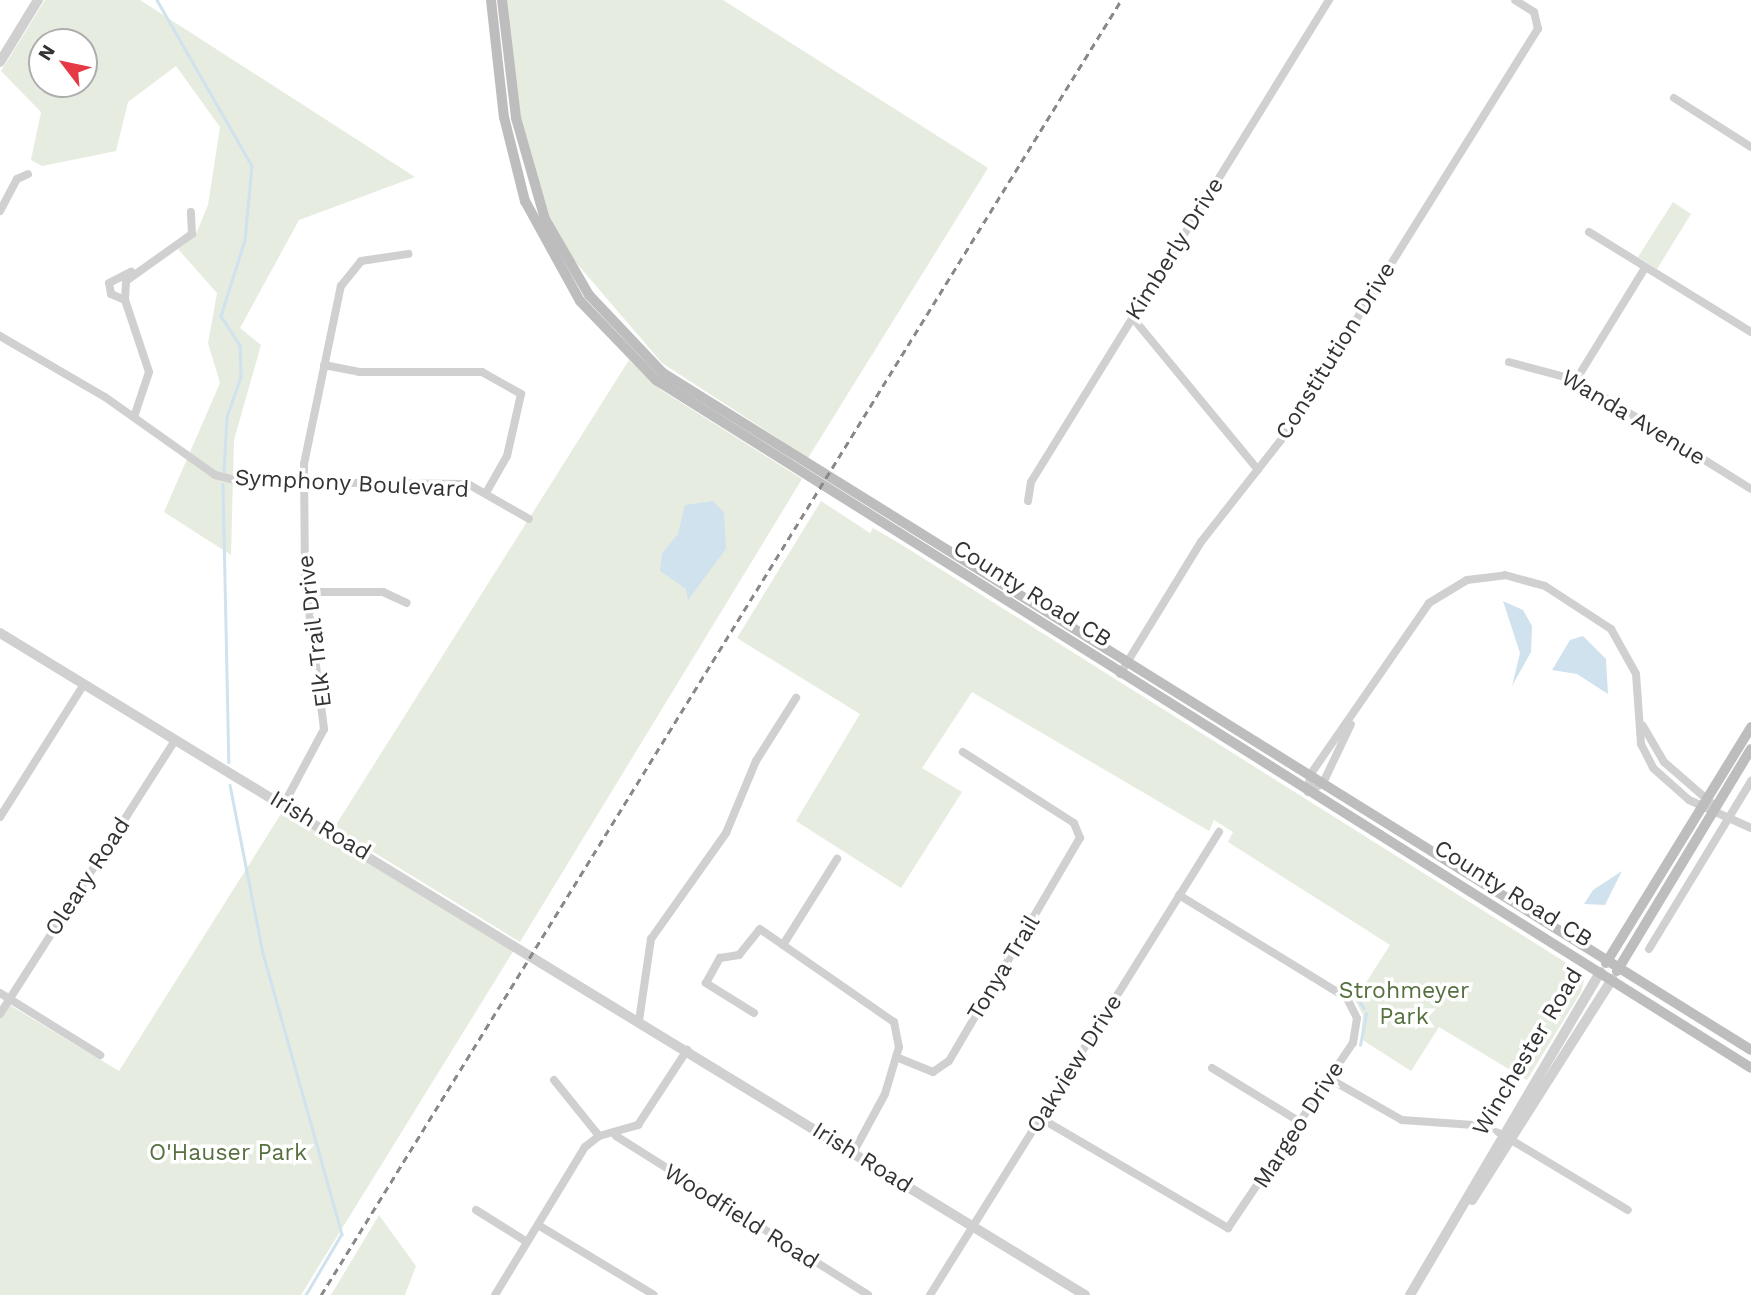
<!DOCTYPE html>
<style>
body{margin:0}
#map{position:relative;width:1751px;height:1295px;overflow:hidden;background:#fff;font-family:"Work Sans",sans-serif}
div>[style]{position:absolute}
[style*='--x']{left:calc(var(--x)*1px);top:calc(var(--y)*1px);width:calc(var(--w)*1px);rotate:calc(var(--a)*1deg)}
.green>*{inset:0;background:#e6ecdf}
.water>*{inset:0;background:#cfe2ee}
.stream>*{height:2.5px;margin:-1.25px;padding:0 1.25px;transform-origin:1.25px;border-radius:1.25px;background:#cfe2ee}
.minor>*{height:8px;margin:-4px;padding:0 4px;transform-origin:4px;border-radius:4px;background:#d0d0d0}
.tertiary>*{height:10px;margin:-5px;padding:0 5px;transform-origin:5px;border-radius:5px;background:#d0d0d0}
.secondary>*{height:10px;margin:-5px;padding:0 5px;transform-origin:5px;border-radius:5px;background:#bdbdbd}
.rail>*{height:2.5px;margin-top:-1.25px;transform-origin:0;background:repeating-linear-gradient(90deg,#888 0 7px,transparent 0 12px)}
span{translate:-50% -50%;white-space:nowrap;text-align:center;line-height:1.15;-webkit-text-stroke:7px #fff;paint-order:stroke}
.street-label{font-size:23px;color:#333}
.park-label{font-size:23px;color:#56703f}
.north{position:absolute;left:28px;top:28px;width:70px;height:70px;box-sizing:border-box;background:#fff;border:2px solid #adadad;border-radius:50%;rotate:302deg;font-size:19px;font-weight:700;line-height:28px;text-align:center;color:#333}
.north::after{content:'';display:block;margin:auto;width:24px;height:32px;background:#e63946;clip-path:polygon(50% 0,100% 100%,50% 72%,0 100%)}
</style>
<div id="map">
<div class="green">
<div style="clip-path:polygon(evenodd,45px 0,140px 0,415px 177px,299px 220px,240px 328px,261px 345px,234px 440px,231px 555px,164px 512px,220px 383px,208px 343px,217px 293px,178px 249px,195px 236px,208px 205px,220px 127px,176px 66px,128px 102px,116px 151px,42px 166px,31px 160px,41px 112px,1px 71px,45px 0,42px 42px,84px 42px,84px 84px,42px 84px,42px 42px)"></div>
<div style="clip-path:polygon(506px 0,723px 0,988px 168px,808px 458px,662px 363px,573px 259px,550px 218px,521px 125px)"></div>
<div style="clip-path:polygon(1673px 202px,1691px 214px,1657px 269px,1638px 257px)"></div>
<div style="clip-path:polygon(629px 360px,661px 390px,802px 479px,520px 942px,334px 828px)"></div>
<div style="clip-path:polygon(821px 501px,870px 533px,873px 528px,899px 543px,1576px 969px,1584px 981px,1581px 992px,1527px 1080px,1439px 1027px,1411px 1071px,1361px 1039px,1363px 1015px,1355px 1000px,1390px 945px,1228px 842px,1233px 832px,1214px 820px,1209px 831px,972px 692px,922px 768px,962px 792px,901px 888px,796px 821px,860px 714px,737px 638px)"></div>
<div style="clip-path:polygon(284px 809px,514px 950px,301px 1295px,0 1295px,0 1016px,8px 1004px,119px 1071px)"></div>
<div style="clip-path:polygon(379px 1215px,416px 1266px,405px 1295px,331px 1295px)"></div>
</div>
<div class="water">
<div style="clip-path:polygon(713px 501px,724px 513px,726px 549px,688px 600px,686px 589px,660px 571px,662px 553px,678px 534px,685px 505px)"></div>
<div style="clip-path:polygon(1503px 601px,1523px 610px,1532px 626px,1531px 652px,1512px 686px,1520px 653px)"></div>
<div style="clip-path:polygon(1583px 636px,1606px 659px,1608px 694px,1577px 674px,1552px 670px,1570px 640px)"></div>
<div style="clip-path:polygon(1622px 871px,1605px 905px,1584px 904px,1593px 890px)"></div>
</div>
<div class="stream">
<div style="--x:157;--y:0;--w:191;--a:60.2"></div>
<div style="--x:252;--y:166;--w:74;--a:95.4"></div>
<div style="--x:245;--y:240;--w:80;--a:107.5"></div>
<div style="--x:221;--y:316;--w:35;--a:57"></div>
<div style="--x:240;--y:345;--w:32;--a:88"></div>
<div style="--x:241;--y:377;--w:42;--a:109.3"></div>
<div style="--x:227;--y:417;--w:54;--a:93.2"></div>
<div style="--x:223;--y:484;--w:278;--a:88.8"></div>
<div style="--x:230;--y:785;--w:171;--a:78.9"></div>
<div style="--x:263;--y:953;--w:292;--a:74.3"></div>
<div style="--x:342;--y:1234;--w:71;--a:120.5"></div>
<div style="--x:1358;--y:999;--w:11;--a:56"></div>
<div style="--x:1360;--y:1045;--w:32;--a:-79"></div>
</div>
<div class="minor">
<div style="--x:1674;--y:98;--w:91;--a:32.5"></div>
<div style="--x:0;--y:211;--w:36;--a:-62"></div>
<div style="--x:17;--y:179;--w:12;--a:-24"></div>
<div style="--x:1589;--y:232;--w:190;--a:31.7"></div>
<div style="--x:125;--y:300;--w:15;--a:-157"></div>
<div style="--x:111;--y:294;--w:11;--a:-100"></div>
<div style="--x:109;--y:283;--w:25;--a:-27"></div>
<div style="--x:1132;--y:317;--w:198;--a:50.5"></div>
<div style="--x:0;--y:336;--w:121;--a:30.2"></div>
<div style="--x:105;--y:397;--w:135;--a:35.3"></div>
<div style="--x:215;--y:475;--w:29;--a:14"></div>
<div style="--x:243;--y:482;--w:225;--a:0.5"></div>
<div style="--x:468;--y:484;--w:70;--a:29.8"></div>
<div style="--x:1509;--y:362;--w:69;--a:15"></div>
<div style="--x:1576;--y:380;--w:206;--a:31.9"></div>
<div style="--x:324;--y:365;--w:36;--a:11"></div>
<div style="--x:359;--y:372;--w:123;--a:0"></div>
<div style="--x:482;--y:372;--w:45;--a:29.4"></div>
<div style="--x:521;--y:394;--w:64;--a:102.7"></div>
<div style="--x:507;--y:456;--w:43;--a:119.6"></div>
<div style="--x:1576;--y:380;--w:132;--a:-58.4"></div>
<div style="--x:134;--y:417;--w:47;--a:-71.6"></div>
<div style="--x:149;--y:372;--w:76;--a:-108.4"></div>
<div style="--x:125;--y:300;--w:19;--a:-87"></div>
<div style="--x:126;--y:281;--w:81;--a:-35.5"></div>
<div style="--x:192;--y:234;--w:22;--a:-93"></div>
<div style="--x:1028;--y:501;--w:19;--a:-81"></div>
<div style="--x:1031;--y:482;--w:567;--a:-58.27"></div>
<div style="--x:306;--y:592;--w:77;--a:0"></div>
<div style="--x:383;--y:592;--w:26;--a:25"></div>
<div style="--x:1120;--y:674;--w:155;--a:-58.5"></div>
<div style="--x:1201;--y:542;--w:130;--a:-51.9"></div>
<div style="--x:1281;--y:440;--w:485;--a:-58"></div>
<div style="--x:1538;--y:29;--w:17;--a:-103"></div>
<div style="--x:1534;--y:12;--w:22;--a:-148"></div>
<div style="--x:1643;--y:726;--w:42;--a:59.7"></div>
<div style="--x:1664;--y:762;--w:69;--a:40.9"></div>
<div style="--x:1308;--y:792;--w:17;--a:-83"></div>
<div style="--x:1310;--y:775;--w:209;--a:-55.3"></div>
<div style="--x:1429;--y:603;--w:44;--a:-31.2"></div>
<div style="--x:1467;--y:580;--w:38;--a:-7"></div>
<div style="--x:1505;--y:575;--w:41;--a:15.4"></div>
<div style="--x:1545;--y:586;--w:79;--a:33.1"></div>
<div style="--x:1611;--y:629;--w:51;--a:60.9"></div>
<div style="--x:1636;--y:674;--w:70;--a:85.9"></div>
<div style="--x:1641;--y:744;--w:27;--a:63"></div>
<div style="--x:1653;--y:768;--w:48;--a:41.6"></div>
<div style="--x:1689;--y:800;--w:68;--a:24.3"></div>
<div style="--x:1308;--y:792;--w:17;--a:-31"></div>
<div style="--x:1323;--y:783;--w:65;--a:-64.6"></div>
<div style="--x:284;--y:804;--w:85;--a:-61.9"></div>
<div style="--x:324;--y:729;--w:151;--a:-97.2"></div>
<div style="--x:305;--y:579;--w:115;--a:-90.5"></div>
<div style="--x:304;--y:464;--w:182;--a:-78.3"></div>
<div style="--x:341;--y:286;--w:32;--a:-51"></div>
<div style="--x:361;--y:261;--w:48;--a:-8.5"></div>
<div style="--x:0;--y:817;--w:157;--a:-57.7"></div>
<div style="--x:783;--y:945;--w:102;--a:-57.9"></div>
<div style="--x:1649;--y:949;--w:197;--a:-58.7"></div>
<div style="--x:0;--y:993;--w:118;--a:31.8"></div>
<div style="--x:754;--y:1013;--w:57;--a:-148"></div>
<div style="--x:706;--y:983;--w:29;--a:-61"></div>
<div style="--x:720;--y:958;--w:19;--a:-9"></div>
<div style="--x:739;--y:955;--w:33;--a:-51"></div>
<div style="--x:760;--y:929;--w:163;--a:34.8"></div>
<div style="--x:894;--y:1022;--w:25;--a:79"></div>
<div style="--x:899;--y:1047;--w:49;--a:106.6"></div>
<div style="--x:885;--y:1094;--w:67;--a:118.5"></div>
<div style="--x:0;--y:1014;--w:326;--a:-57.4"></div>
<div style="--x:639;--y:1021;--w:83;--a:-81.7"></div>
<div style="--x:651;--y:939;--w:130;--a:-54.7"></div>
<div style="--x:726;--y:833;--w:78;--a:-67.4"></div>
<div style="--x:756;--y:761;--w:75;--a:-57.6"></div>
<div style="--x:896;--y:1057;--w:40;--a:22"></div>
<div style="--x:933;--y:1072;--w:19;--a:-35"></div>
<div style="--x:949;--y:1061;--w:259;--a:-59.6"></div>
<div style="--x:1080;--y:838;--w:16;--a:-112"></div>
<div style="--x:1074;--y:823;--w:132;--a:-147.4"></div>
<div style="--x:1212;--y:1068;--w:103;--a:31.5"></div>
<div style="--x:1330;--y:1079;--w:83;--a:29.7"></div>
<div style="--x:1402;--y:1120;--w:86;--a:4"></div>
<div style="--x:1488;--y:1126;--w:163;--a:31"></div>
<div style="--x:554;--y:1080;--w:72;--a:51.2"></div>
<div style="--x:1042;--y:1119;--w:216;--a:30.4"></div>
<div style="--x:1228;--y:1228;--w:223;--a:-56"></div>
<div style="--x:1353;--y:1043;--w:25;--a:-81"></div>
<div style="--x:1357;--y:1018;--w:22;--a:-117"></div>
<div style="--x:1347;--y:998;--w:197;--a:-148.5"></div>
<div style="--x:616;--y:1136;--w:298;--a:32.2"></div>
<div style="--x:476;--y:1210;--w:60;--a:32.1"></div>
<div style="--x:538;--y:1225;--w:135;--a:31.1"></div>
<div style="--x:495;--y:1295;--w:173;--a:-58.7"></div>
<div style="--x:585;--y:1147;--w:18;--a:-38"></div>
<div style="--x:599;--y:1136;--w:41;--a:-15.8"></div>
<div style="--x:638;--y:1125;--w:90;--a:-56.8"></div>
<div style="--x:930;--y:1295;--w:546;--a:-58.03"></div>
</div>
<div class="tertiary">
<div style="--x:0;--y:62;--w:73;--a:-58.5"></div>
<div style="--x:0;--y:633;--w:1271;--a:31.39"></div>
<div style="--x:1472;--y:1200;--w:262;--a:-57.6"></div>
<div style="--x:1410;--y:1295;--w:375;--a:-59.5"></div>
</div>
<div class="secondary">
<div style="--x:491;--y:0;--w:118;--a:83.7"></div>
<div style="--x:504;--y:117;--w:87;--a:76"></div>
<div style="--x:525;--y:201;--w:114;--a:61.2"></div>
<div style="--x:580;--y:301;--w:110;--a:46.1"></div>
<div style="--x:656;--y:380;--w:1293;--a:32.14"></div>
<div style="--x:502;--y:0;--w:119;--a:83.2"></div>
<div style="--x:516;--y:118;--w:105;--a:74"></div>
<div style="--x:545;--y:219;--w:88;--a:59.9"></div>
<div style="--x:589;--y:295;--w:108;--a:46.5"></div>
<div style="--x:663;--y:373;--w:1281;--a:31.89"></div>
<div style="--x:1606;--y:963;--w:277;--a:-58.4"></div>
<div style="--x:1617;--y:971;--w:259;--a:-58.9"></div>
</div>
<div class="rail">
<div style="--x:321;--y:1295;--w:1522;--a:-58.29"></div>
</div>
<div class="street-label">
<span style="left:1175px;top:249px;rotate:-58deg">Kimberly Drive</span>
<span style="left:1336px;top:351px;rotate:-58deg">Constitution Drive</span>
<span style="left:1633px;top:418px;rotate:31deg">Wanda Avenue</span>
<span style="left:352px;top:484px;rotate:3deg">Symphony Boulevard</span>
<span style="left:1032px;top:594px;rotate:32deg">County Road CB</span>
<span style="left:315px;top:631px;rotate:-97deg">Elk Trail Drive</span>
<span style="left:320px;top:826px;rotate:31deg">Irish Road</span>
<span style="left:88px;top:877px;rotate:-57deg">Oleary Road</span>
<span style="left:1513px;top:894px;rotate:32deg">County Road CB</span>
<span style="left:1004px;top:968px;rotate:-59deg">Tonya Trail</span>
<span style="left:1528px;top:1052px;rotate:-59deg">Winchester Road</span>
<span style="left:1075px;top:1064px;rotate:-58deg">Oakview Drive</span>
<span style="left:1299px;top:1125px;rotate:-57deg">Margeo Drive</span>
<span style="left:862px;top:1158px;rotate:32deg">Irish Road</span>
<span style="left:741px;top:1217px;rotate:32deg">Woodfield Road</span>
</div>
<div class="park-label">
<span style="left:1404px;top:1004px">Strohmeyer<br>Park</span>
<span style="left:228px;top:1153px">O'Hauser Park</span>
</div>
<div class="north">N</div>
</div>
